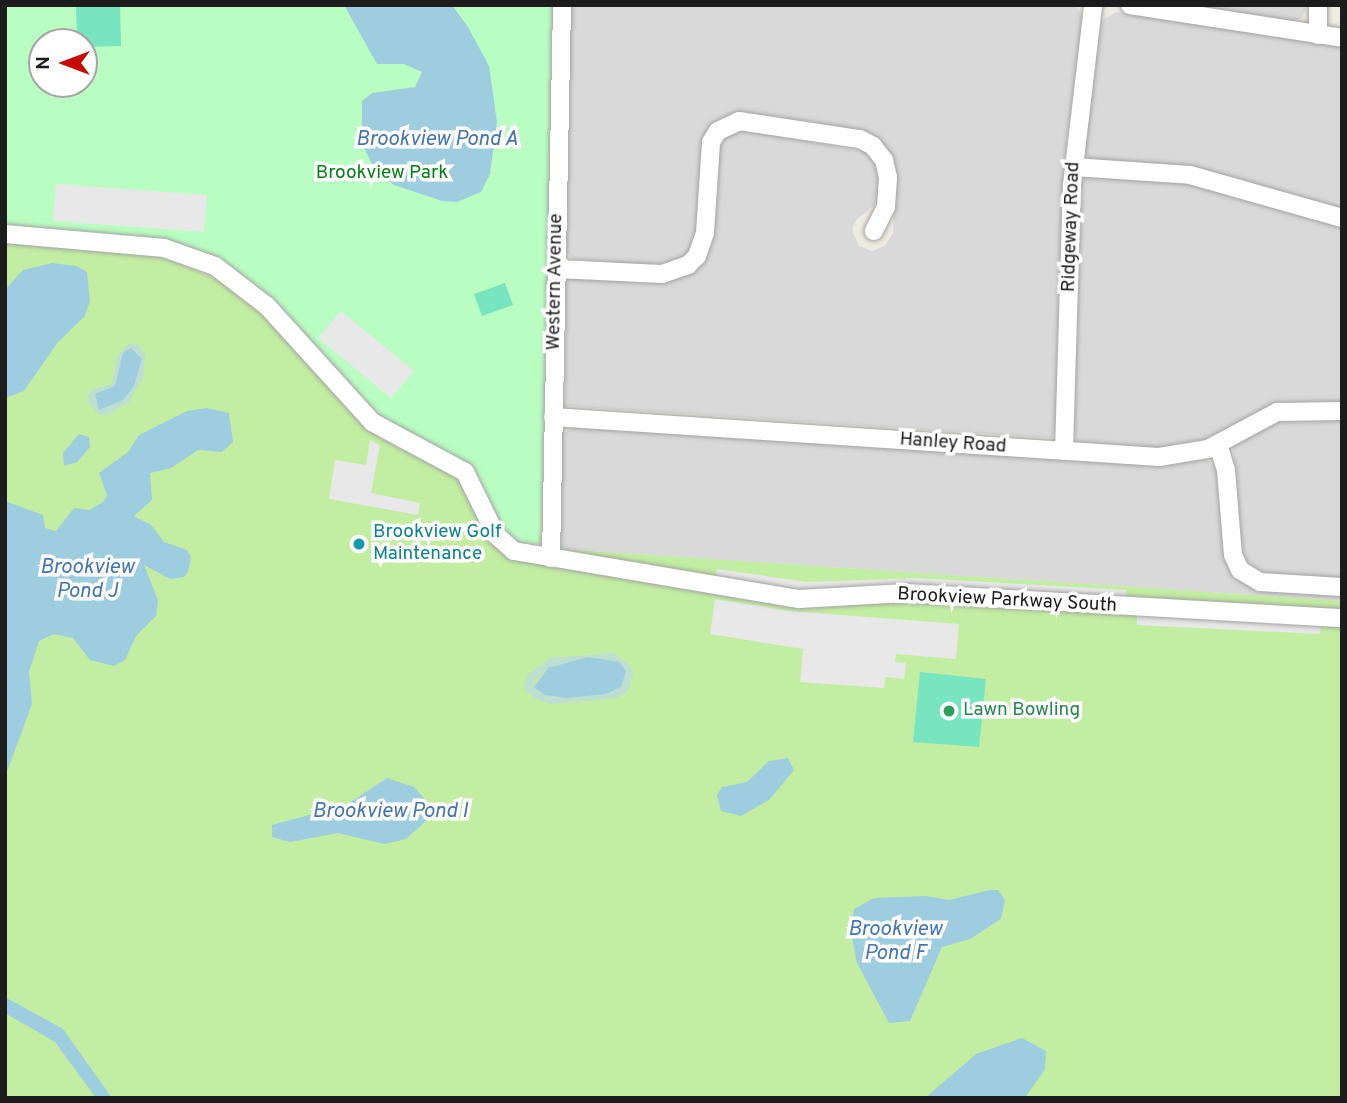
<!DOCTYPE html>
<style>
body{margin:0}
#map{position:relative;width:1347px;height:1103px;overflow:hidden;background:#eeebe1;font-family:Overpass,sans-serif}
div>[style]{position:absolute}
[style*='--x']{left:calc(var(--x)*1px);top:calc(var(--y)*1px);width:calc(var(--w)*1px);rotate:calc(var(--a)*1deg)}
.residential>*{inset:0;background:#dad9d9}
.grass>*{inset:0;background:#c3eda2}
.wetland>*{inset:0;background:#bdded0}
.park>*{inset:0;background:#b9fdc2}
.pitch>*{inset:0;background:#79e4c0}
.parking>*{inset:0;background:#e8e8e8}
.water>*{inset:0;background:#9ecde0}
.roads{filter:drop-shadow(0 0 2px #a3a3a3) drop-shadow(0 0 2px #a3a3a3)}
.minor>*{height:18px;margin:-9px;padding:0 9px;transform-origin:9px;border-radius:9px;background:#fff}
.dots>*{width:19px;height:19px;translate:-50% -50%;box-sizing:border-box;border:4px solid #fff;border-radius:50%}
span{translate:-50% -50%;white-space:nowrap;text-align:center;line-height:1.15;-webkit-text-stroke:7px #fff;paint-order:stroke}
.park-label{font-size:19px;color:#048015}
.street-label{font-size:19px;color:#1c1c1c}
.culture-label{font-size:19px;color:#0d838f}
.left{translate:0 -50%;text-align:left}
.leisure-label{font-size:19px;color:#27864d}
.water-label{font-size:21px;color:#4375b1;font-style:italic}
.frame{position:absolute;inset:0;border:7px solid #1c1c1c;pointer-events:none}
.north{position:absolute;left:28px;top:28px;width:70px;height:70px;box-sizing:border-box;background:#fff;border:2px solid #a4a4a4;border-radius:50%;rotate:270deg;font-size:19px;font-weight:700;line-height:28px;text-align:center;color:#1c1c1c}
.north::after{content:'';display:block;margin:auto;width:24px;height:32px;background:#c80a00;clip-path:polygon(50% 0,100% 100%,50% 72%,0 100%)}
</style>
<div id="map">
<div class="residential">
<div style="clip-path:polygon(569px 5px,1073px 5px,1078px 9px,1083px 19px,1064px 165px,1056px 429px,1052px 438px,565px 406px,566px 284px,572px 278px,667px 282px,699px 268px,713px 242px,716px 155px,725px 136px,745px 130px,868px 152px,878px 168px,878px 202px,856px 220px,852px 230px,859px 246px,872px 251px,885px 246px,893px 233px,895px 176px,890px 153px,877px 139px,739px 113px,712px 126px,703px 139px,698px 234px,688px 256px,670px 265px,650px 266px,573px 259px,566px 251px)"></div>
<div style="clip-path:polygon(1183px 5px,1308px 5px,1302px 18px,1292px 22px)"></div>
<div style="clip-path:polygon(1117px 12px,1342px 46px,1342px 210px,1201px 169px,1090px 160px,1084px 150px,1100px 21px)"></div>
<div style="clip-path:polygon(1086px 177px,1183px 182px,1342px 227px,1342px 403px,1277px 403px,1208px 439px,1164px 449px,1077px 441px,1073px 428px,1081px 183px)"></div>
<div style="clip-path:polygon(1285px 419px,1342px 420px,1342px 580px,1266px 575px,1242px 560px,1233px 445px,1260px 427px)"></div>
<div style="clip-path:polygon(573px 427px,1157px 465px,1207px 459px,1219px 471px,1224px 552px,1233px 574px,1253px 588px,1342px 595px,1342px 601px,561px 549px,562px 434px)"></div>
</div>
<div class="grass">
<div style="clip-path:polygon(5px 241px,150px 252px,228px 283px,258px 307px,366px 426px,395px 446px,460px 478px,489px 539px,512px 558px,561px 567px,561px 549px,1342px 601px,1342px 1098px,5px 1098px)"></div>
</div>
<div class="wetland">
<div style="clip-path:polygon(129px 343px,139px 345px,145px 355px,143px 378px,129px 402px,109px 414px,99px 415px,88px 402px,89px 391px,112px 384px,117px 357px)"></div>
<div style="clip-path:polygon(evenodd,613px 653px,629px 664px,633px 673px,629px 689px,618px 698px,552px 704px,535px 699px,524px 688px,528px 674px,551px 658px,613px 653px,588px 657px,606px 694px,554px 697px,533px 682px,548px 668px,588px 657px)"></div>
</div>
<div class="park">
<div style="clip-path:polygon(evenodd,5px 5px,553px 5px,542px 541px,528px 549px,507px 540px,479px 480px,379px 419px,275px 304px,235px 271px,163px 240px,5px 226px,5px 5px,42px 42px,84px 42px,84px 84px,42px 84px,42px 42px)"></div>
</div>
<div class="pitch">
<div style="clip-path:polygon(76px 5px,120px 5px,121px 46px,84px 47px,84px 42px,77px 42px)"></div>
<div style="clip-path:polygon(505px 283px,513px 305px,482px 316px,474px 294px)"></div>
<div style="clip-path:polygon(920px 672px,986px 679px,979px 747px,913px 742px)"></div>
</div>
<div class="parking">
<div style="clip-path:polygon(56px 184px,207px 195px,204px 232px,53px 221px)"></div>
<div style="clip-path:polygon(341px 311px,414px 371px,391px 398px,318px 338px)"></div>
<div style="clip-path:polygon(370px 440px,380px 445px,371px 493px,420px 503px,418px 515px,329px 499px,335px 460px,366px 465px)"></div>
<div style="clip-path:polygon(717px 569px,806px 582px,917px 578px,1126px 590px,1126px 600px,808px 594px,715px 581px)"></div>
<div style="clip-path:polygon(715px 599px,789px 611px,959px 624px,956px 659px,896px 654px,895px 662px,906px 663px,904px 679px,885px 677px,884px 688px,800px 682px,803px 649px,710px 634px)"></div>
<div style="clip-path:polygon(1137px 615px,1321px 623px,1320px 634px,1137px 625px)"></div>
</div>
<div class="water">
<div style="clip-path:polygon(344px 5px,452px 5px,468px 27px,489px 66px,497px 122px,490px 174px,481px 192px,457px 202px,442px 201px,394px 185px,374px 169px,362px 143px,362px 101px,372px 93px,415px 87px,422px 72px,404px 64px,377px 64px)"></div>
<div style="clip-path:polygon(52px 263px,77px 266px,87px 272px,90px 302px,84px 317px,58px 342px,24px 391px,5px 398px,5px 290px,23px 270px)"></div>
<div style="clip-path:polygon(131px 348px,142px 359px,134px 386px,123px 400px,99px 410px,95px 394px,115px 386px,123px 353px)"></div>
<div style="clip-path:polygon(207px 408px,229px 413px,233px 442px,222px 452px,198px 450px,171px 468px,150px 473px,152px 500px,134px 516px,151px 525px,164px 542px,187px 550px,191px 557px,188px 572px,184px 577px,170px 579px,144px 565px,158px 600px,156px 616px,136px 636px,125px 660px,114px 666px,90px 660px,73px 638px,54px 634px,39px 641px,29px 672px,32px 704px,5px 777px,5px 501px,43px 515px,45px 528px,56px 531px,74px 508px,90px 510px,104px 501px,107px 495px,99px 473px,128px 452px,139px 435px,187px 411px)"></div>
<div style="clip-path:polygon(79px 434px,89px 437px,90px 447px,77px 462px,64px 466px,63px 453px)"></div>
<div style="clip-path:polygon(588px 657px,619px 662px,626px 671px,621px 687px,606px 694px,566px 698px,545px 695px,534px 687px,548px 668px)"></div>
<div style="clip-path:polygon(788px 758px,794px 770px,769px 800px,741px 816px,721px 811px,717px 795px,722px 787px,747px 782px,769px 761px)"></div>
<div style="clip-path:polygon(387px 778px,414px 787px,430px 805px,429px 818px,406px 839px,384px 844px,338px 833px,290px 842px,272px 837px,272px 825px,346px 805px)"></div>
<div style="clip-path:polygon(989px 890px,998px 890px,1005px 900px,1001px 919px,970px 939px,942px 947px,910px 1021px,889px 1023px,857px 963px,850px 928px,854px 909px,874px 898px,926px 896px,949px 900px)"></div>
<div style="clip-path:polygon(5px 997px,63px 1029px,112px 1098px,96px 1098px,55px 1042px,5px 1013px)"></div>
<div style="clip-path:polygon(1022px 1038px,1046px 1051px,1045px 1069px,1025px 1098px,925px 1098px,976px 1054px)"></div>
</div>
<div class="roads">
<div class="minor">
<div style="--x:1130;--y:5;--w:215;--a:8.8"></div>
<div style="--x:1318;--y:5;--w:30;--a:90"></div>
<div style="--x:1074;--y:167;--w:116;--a:3.9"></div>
<div style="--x:1190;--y:175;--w:158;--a:15.8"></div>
<div style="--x:5;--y:234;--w:160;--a:5"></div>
<div style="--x:164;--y:248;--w:54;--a:19.4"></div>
<div style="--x:215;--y:266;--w:66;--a:37.6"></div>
<div style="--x:267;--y:306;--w:156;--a:47.8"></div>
<div style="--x:372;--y:422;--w:106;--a:28.3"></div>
<div style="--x:465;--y:472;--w:70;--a:63.8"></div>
<div style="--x:496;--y:535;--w:24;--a:42"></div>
<div style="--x:514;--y:551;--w:289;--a:9.6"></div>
<div style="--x:799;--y:599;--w:107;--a:-3.2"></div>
<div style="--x:906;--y:593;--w:437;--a:3.3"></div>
<div style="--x:557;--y:269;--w:105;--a:2.7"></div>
<div style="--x:662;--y:274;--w:28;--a:-19"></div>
<div style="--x:688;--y:265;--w:13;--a:-45"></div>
<div style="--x:697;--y:256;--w:24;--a:-71"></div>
<div style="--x:705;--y:233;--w:91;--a:-86.2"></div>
<div style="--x:711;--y:142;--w:13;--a:-58"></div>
<div style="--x:718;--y:131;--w:23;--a:-25"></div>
<div style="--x:739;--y:121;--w:122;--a:8.5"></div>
<div style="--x:860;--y:139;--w:15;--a:28"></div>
<div style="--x:873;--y:146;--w:18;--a:52"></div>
<div style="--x:884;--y:160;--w:18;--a:77"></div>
<div style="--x:888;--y:178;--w:29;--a:94"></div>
<div style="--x:886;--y:207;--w:27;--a:117"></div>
<div style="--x:553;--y:417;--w:607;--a:3.78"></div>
<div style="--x:1159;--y:457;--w:50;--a:-9.3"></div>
<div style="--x:1208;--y:449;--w:78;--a:-28.2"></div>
<div style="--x:1277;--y:412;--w:65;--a:-0.9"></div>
<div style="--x:1218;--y:444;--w:27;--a:73"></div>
<div style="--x:1226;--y:470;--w:85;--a:85.3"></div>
<div style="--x:1233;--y:555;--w:17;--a:65"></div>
<div style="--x:1240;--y:570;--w:23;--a:31"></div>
<div style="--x:1260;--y:582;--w:82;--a:3.5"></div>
<div style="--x:1064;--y:451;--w:266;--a:-88.3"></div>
<div style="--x:1072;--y:185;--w:181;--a:-83.3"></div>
<div style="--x:551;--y:558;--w:553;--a:-88.86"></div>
</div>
</div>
<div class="dots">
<div style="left:359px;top:544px;background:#0f9aa8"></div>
<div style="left:949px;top:711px;background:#2e9e5b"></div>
</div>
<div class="park-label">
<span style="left:382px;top:174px">Brookview Park</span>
</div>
<div class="street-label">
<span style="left:1072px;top:227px;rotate:-88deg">Ridgeway Road</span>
<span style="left:556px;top:282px;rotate:-89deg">Western Avenue</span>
<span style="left:953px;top:444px;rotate:4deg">Hanley Road</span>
<span style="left:1007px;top:601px;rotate:3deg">Brookview Parkway South</span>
</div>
<div class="culture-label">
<span class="left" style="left:373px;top:544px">Brookview Golf<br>Maintenance</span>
</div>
<div class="leisure-label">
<span class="left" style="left:963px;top:711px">Lawn Bowling</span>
</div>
<div class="water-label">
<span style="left:437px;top:140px">Brookview Pond A</span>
<span style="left:87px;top:580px">Brookview<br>Pond J</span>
<span style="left:390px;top:812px">Brookview Pond I</span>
<span style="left:895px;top:942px">Brookview<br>Pond F</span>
</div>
<div class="frame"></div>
<div class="north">N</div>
</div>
